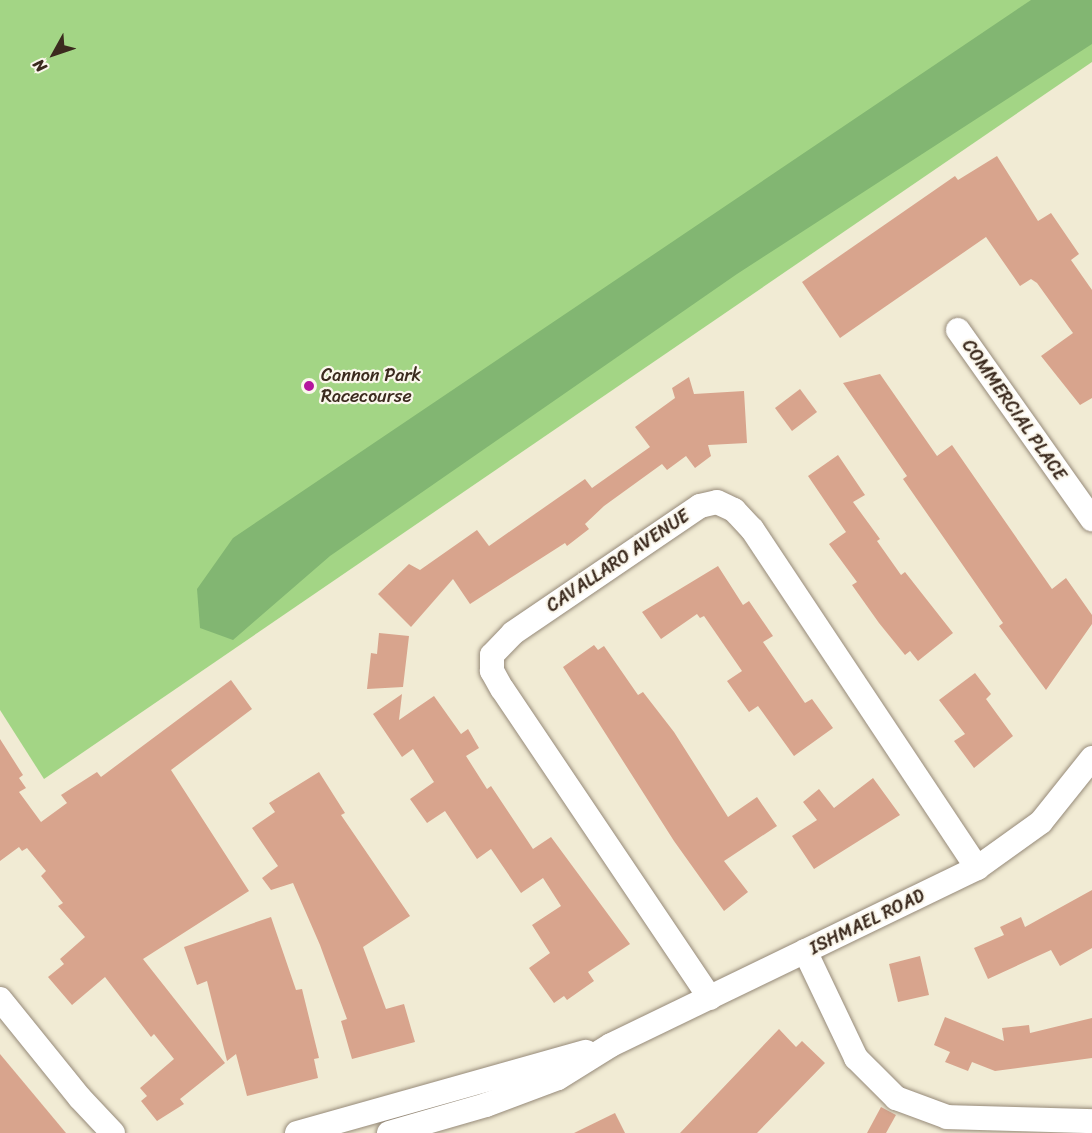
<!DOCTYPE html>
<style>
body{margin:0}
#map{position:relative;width:1092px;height:1133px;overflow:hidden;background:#f1ebd4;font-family:Sriracha,sans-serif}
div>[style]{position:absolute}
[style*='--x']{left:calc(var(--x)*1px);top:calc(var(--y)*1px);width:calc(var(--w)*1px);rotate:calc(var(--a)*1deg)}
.green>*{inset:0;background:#a3d585}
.forest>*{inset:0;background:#82b672}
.building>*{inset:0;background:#d8a48d}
.roads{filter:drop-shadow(0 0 2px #968a79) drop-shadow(0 0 2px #968a79)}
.street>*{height:24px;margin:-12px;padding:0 12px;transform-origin:12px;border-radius:12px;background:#fff}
.dots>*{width:16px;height:16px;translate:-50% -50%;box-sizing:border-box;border:3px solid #fbf7ec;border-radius:50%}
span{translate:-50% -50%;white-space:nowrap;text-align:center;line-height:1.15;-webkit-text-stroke:4.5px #fbf7ec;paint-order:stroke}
.poi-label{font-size:18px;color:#3b2a1e}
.left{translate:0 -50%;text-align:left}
.street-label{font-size:18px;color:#3b2a1e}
.north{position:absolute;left:24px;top:24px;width:60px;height:60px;-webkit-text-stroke:4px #fbf7ec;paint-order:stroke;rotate:230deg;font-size:16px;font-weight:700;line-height:24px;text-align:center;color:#3b2a1e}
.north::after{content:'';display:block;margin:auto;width:21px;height:27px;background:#3b2a1e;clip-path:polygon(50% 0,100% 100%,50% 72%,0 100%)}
</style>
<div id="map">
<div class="green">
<div style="clip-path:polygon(0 0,1092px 0,1092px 62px,44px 779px,0 710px)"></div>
</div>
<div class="forest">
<div style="clip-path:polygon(1031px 0,1092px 0,1092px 44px,737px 274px,330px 556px,233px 640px,200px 628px,197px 589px,233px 538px)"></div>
</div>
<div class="building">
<div style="clip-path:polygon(997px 156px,1038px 221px,1051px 213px,1079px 254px,1071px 260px,1092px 290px,1092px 398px,1080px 405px,1041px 356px,1073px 333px,1037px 283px,1031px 279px,1020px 286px,986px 237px,840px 338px,802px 282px,955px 176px,958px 180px)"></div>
<div style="clip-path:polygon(880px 374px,937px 456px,952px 445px,1052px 589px,1066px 578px,1092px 615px,1092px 624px,1046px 690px,999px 626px,1003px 623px,903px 479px,907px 476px,843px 383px)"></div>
<div style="clip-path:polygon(689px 377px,694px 394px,744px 391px,747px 443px,708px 445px,711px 456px,695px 468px,686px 456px,667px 470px,662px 464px,604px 506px,585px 524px,589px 529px,567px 546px,565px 543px,470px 604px,453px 579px,411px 627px,378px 594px,409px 564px,420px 570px,477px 530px,489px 546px,585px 479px,592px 488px,650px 447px,635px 427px,675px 398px,672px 388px)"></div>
<div style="clip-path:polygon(800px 389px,817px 412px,792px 431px,775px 408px)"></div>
<div style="clip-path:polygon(838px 455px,865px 495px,853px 502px,880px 539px,877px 541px,901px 575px,905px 572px,953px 633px,918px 661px,910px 651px,905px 655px,879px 623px,852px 585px,857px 582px,829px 544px,846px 532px,808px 476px)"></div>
<div style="clip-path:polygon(718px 566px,743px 605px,749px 601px,773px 636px,763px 642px,805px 703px,812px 699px,833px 728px,794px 756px,758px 706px,749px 712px,727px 681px,742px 671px,704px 616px,700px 618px,697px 614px,661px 639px,642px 612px)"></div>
<div style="clip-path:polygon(379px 633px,409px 636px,403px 687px,367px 689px,371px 653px,377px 654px)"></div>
<div style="clip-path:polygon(594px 645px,598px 650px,604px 646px,638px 695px,643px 692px,674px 732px,728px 817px,757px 797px,777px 826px,724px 861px,748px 892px,724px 911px,674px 841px,563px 667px)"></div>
<div style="clip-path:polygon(975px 673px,991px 694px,986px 699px,1013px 736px,974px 768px,954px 741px,965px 734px,939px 700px)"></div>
<div style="clip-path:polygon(231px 680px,252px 709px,171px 770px,249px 891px,143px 959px,225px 1063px,180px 1099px,184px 1104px,157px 1121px,141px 1101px,147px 1096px,140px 1088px,174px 1059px,154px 1034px,151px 1037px,105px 977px,72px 1005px,48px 977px,64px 964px,60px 959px,85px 937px,58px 906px,63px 903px,41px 876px,46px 871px,27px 848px,22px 851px,19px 847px,0 861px,0 739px,23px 775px,19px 778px,26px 788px,19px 792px,41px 822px,67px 803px,61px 795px,97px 772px,101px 777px)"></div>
<div style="clip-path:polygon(402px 694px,399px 720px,434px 696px,461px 734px,468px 729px,479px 748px,466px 756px,487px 789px,491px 786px,533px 849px,551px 837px,630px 944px,588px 972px,594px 981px,567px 1000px,564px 996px,554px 1003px,529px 968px,550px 953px,532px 925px,561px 906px,543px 878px,521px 893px,491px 849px,477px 859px,445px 811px,427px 823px,410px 799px,434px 782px,413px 749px,402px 757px,373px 714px)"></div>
<div style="clip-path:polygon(319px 772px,345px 813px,341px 815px,410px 916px,363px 947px,386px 1009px,404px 1004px,415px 1042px,352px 1059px,341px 1021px,347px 1019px,320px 945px,293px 883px,271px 890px,262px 878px,278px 866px,252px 828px,275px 812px,269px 803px)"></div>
<div style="clip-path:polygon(873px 778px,900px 815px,814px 869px,792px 836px,817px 820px,803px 802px,819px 789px,834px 808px)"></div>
<div style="clip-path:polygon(1092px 890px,1092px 948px,1060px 966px,1051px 950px,988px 979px,974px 948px,1004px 935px,1000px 927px,1021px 917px,1025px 927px)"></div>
<div style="clip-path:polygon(271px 917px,296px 990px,302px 989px,319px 1058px,314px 1059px,318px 1078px,247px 1096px,236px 1054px,227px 1061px,207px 981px,197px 985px,184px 947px)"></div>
<div style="clip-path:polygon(920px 956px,929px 995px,898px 1002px,889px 964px)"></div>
<div style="clip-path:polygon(945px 1017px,1004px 1041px,1002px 1028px,1029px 1025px,1030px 1033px,1092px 1018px,1092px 1058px,995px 1071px,972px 1062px,968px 1071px,945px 1062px,950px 1052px,934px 1045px)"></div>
<div style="clip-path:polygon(779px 1029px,796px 1047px,802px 1041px,825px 1063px,757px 1133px,680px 1133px)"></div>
<div style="clip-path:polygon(0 1054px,66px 1133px,0 1133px)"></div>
<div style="clip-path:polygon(881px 1107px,896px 1115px,886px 1133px,867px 1133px)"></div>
<div style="clip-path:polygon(615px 1113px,625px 1133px,574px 1133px)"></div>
</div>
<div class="roads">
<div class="street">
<div style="--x:958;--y:330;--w:232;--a:54.7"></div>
<div style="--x:805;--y:951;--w:119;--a:64.5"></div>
<div style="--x:856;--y:1058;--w:57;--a:45"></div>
<div style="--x:896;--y:1098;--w:54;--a:20.4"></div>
<div style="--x:947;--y:1117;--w:145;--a:1.6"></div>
<div style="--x:710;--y:998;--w:372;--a:-123.9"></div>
<div style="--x:502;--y:689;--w:21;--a:-119"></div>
<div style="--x:492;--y:671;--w:16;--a:-90"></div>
<div style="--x:492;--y:655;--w:30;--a:-46"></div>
<div style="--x:513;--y:633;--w:226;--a:-34.2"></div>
<div style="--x:700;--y:506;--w:17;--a:-13"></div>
<div style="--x:717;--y:502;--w:19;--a:25"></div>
<div style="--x:734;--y:510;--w:26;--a:47"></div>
<div style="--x:752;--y:529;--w:407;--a:56.4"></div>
<div style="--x:0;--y:999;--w:127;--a:51.1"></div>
<div style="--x:80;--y:1098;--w:48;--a:46.7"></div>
<div style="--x:297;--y:1133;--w:300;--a:-15.7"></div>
<div style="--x:389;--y:1133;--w:101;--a:-16.1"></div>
<div style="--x:486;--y:1105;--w:77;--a:-20.6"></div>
<div style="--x:558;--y:1078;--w:62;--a:-31.9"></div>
<div style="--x:611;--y:1045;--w:407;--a:-25.8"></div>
<div style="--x:977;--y:868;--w:79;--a:-35.7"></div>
<div style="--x:1041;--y:822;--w:82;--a:-51.4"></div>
</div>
</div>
<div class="dots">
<div style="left:309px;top:386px;background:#b5179e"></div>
</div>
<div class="poi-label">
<span class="left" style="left:321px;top:386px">Cannon Park<br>Racecourse</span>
</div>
<div class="street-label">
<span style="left:1014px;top:410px;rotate:55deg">COMMERCIAL PLACE</span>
<span style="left:618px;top:561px;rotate:-34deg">CAVALLARO AVENUE</span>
<span style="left:867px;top:922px;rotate:-26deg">ISHMAEL ROAD</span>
</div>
<div class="north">N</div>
</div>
